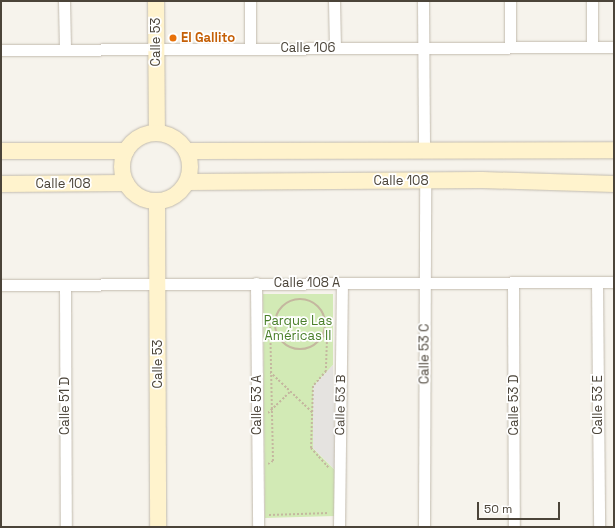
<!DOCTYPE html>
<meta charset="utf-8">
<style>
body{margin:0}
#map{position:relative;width:615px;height:528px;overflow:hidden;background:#f6f3ec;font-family:"Space Grotesk",sans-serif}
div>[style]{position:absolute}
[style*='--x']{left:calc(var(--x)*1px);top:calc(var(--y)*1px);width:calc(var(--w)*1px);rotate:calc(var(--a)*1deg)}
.green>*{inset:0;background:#d2eab5}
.parking>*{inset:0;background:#e5e3e0}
.path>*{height:2px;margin-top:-1px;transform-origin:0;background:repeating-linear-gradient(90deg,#c4b79f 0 2px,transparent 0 4px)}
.path>.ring{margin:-1px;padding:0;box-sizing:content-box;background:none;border:2px solid #c4b79f;border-radius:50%}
.roads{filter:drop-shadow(0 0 1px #c2bbae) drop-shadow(0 0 1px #c2bbae)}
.street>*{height:11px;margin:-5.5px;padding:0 5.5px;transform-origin:5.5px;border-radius:5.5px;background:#fff}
.secondary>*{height:16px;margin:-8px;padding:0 8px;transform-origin:8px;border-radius:8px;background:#fff3cd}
.secondary>.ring{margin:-8px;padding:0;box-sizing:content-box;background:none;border:16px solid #fff3cd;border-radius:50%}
.dots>*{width:11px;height:11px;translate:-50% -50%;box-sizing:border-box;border:2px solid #fff;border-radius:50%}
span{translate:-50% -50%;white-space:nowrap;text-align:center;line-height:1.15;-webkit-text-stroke:3.5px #fff;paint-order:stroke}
.food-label{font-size:13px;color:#c56008;font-weight:700}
.left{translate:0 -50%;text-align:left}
.street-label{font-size:13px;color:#4b4439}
.park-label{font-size:13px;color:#4a7f2a}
.frame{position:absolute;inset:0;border:2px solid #4b4439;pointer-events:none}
.scale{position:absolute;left:477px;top:502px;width:83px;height:18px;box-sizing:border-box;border:2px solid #4b4439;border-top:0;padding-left:5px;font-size:12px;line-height:14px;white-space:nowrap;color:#4b4439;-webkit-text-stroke:3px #fff;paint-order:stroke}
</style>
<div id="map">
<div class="green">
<div style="clip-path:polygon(263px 294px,333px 294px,333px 365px,313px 387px,313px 448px,335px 470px,335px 516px,265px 518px)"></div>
</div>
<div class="parking">
<div style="clip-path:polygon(333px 365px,335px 470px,313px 448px,313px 386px)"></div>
</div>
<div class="path">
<div class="ring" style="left:275px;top:299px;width:48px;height:48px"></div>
<div style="--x:323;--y:336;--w:4;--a:27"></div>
<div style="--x:327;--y:338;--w:33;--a:92"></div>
<div style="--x:326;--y:371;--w:20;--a:131"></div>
<div style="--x:313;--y:386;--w:62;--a:91.8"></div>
<div style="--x:311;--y:448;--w:27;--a:48"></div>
<div style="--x:270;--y:372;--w:59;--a:43.6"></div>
<div style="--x:268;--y:413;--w:30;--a:-44"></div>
<div style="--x:268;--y:464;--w:6;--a:-31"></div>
<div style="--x:273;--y:461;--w:139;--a:-91.2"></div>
<div style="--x:270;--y:322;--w:8;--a:-45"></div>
<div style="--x:269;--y:515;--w:60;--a:-1.9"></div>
</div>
<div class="roads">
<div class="street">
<div style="--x:64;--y:1;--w:48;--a:88.8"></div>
<div style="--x:250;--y:1;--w:48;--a:90"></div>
<div style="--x:334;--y:1;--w:47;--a:88.8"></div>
<div style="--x:423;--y:1;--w:149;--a:89.6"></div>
<div style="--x:510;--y:1;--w:46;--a:90"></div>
<div style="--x:592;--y:1;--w:46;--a:90"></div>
<div style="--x:1;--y:50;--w:613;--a:-0.28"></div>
<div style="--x:513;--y:282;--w:245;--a:89.8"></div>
<div style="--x:597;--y:282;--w:245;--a:89.5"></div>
<div style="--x:256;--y:283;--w:244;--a:89.5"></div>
<div style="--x:1;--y:285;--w:613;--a:-0.28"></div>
<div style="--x:65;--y:285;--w:242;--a:89.8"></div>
<div style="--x:339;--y:527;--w:244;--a:-89.3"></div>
<div style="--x:424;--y:527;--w:346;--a:-89.8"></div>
</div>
<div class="secondary">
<div style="--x:156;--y:1;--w:131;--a:89.6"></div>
<div class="ring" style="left:122px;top:133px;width:52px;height:52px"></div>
<div style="--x:1;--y:151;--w:125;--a:0"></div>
<div style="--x:187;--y:151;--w:427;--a:-0.1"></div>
<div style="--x:187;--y:182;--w:295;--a:-0.4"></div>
<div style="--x:482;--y:180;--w:132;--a:1.7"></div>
<div style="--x:1;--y:184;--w:125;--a:-0.5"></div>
<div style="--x:157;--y:201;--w:326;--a:89.8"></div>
</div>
</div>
<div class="dots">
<div style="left:173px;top:38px;background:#e8710a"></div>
</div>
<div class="food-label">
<span class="left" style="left:181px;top:38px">El Gallito</span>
</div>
<div class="street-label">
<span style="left:156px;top:42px;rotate:-90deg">Calle 53</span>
<span style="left:308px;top:48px">Calle 106</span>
<span style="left:401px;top:181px">Calle 108</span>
<span style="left:63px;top:184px">Calle 108</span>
<span style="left:307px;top:283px">Calle 108 A</span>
<span style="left:425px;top:354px;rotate:-90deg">Calle 53 C</span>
<span style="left:158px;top:364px;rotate:-90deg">Calle 53</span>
<span style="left:257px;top:405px;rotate:-90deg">Calle 53 A</span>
<span style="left:341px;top:405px;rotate:-89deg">Calle 53 B</span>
<span style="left:514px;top:405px;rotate:-90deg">Calle 53 D</span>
<span style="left:598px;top:405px;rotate:-90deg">Calle 53 E</span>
<span style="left:65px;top:406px;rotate:-90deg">Calle 51 D</span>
</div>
<div class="park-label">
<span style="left:298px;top:329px">Parque Las<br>Américas II</span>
</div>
<div class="frame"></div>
<div class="scale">50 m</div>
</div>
